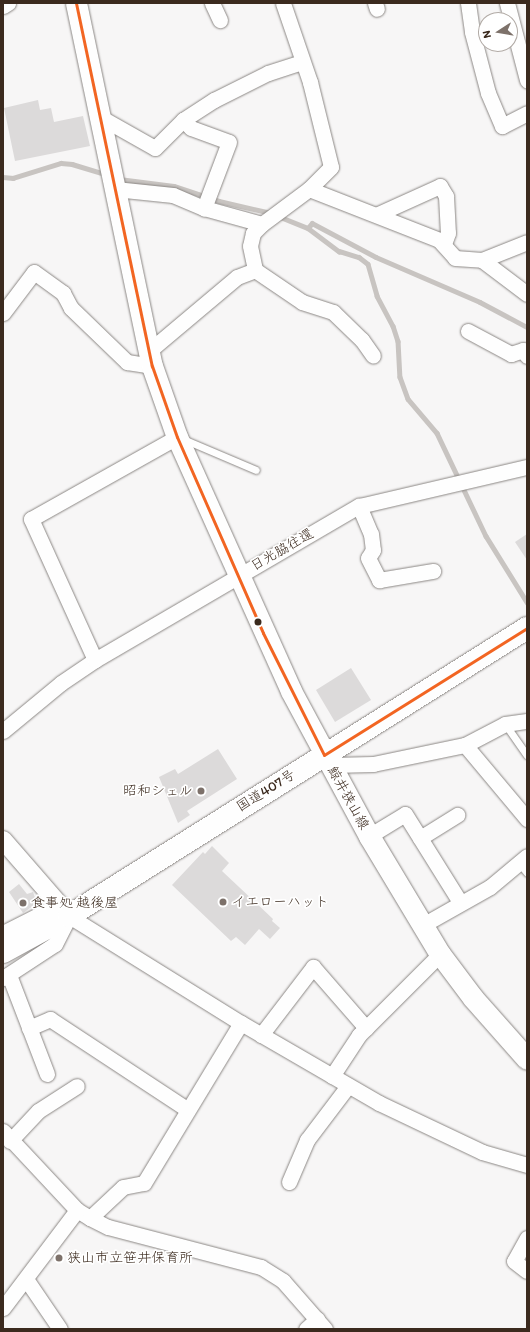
<!DOCTYPE html>
<meta charset="utf-8">
<style>
body{margin:0}
#map{position:relative;width:530px;height:1332px;overflow:hidden;background:#f7f6f6;font-family:Itim,"Klee One",sans-serif}
div>[style]{position:absolute}
[style*='--x']{left:calc(var(--x)*1px);top:calc(var(--y)*1px);width:calc(var(--w)*1px);rotate:calc(var(--a)*1deg)}
.stream>*{height:4.5px;margin:-2.25px;padding:0 2.25px;transform-origin:2.25px;border-radius:2.25px;background:#c8c4c1}
.building>*{inset:0;background:#dcdada}
.roads{filter:drop-shadow(0 0 1px #8b8784) drop-shadow(0 0 1px #8b8784)}
.service>*{height:7px;margin:-3.5px;padding:0 3.5px;transform-origin:3.5px;border-radius:3.5px;background:#fefefe}
.minor>*{height:15px;margin:-7.5px;padding:0 7.5px;transform-origin:7.5px;border-radius:7.5px;background:#fefefe}
.tertiary>*{height:18px;margin:-9px;padding:0 9px;transform-origin:9px;border-radius:9px;background:#fefefe}
.secondary>*{height:21px;margin:-10.5px;padding:0 10.5px;transform-origin:10.5px;border-radius:10.5px;background:#fefefe}
.trunk>*{height:22px;margin:-11px;padding:0 11px;transform-origin:11px;border-radius:11px;background:#fefefe}
.bus-1>*{height:3px;margin:-1.5px;padding:0 1.5px;transform-origin:1.5px;border-radius:1.5px;background:#f26522}
.dots>*{width:11px;height:11px;translate:-50% -50%;box-sizing:border-box;border:2px solid #fff;border-radius:50%}
span{translate:-50% -50%;white-space:nowrap;text-align:center;line-height:1.15;-webkit-text-stroke:3.5px #fff;paint-order:stroke}
.street-label{font-size:14px;color:#3b2a1e}
.poi-label{font-size:14px;color:#3b2a1e}
.right{translate:-100% -50%;text-align:right}
.left{translate:0 -50%;text-align:left}
.frame{position:absolute;inset:0;border:4px solid #3b2a1e;pointer-events:none}
.north{position:absolute;left:478px;top:12px;width:40px;height:40px;box-sizing:border-box;background:#fff;border:1px solid #b1aaa5;border-radius:50%;rotate:258deg;font-size:11px;font-weight:700;line-height:16px;text-align:center;color:#3b2a1e}
.north::after{content:'';display:block;margin:auto;width:14px;height:18px;background:#7d716a;clip-path:polygon(50% 0,100% 100%,50% 72%,0 100%)}
</style>
<div id="map">
<div class="stream">
<div style="--x:3;--y:177;--w:10;--a:6"></div>
<div style="--x:13;--y:178;--w:50;--a:-17.4"></div>
<div style="--x:61;--y:163;--w:11;--a:5"></div>
<div style="--x:72;--y:164;--w:37;--a:17"></div>
<div style="--x:119;--y:179;--w:55;--a:7.3"></div>
<div style="--x:174;--y:186;--w:47;--a:18.4"></div>
<div style="--x:219;--y:201;--w:53;--a:13"></div>
<div style="--x:278;--y:216;--w:32;--a:22"></div>
<div style="--x:308;--y:228;--w:39;--a:37"></div>
<div style="--x:339;--y:251;--w:21;--a:17"></div>
<div style="--x:359;--y:257;--w:11;--a:38"></div>
<div style="--x:368;--y:264;--w:33;--a:74"></div>
<div style="--x:377;--y:296;--w:34;--a:62"></div>
<div style="--x:393;--y:326;--w:16;--a:72"></div>
<div style="--x:398;--y:341;--w:36;--a:87"></div>
<div style="--x:400;--y:377;--w:23;--a:70"></div>
<div style="--x:408;--y:399;--w:45;--a:49.5"></div>
<div style="--x:437;--y:433;--w:114;--a:64.6"></div>
<div style="--x:486;--y:536;--w:78;--a:58.2"></div>
<div style="--x:308;--y:228;--w:6;--a:-51"></div>
<div style="--x:312;--y:223;--w:72;--a:28"></div>
<div style="--x:376;--y:257;--w:113;--a:23.4"></div>
<div style="--x:480;--y:302;--w:53;--a:28"></div>
</div>
<div class="building">
<div style="clip-path:polygon(38px 100px,40px 110px,51px 108px,54px 122px,83px 116px,90px 146px,15px 161px,4px 108px)"></div>
<div style="clip-path:polygon(527px 534px,527px 560px,515px 542px)"></div>
<div style="clip-path:polygon(351px 668px,371px 700px,335px 722px,316px 690px)"></div>
<div style="clip-path:polygon(218px 749px,237px 779px,187px 811px,190px 815px,178px 823px,159px 777px,175px 769px,178px 774px)"></div>
<div style="clip-path:polygon(212px 846px,229px 863px,222px 871px,273px 919px,272px 921px,280px 928px,270px 939px,259px 929px,245px 945px,236px 937px,231px 941px,172px 885px,203px 852px,205px 854px)"></div>
<div style="clip-path:polygon(19px 884px,27px 894px,33px 892px,37px 903px,23px 913px,9px 892px)"></div>
</div>
<div class="roads">
<div class="service">
<div style="--x:183;--y:439;--w:79;--a:23"></div>
<div style="--x:505;--y:724;--w:38;--a:55"></div>
<div style="--x:520;--y:864;--w:11;--a:52"></div>
</div>
<div class="minor">
<div style="--x:212;--y:3;--w:19;--a:65"></div>
<div style="--x:375;--y:3;--w:6;--a:72"></div>
<div style="--x:468;--y:3;--w:29;--a:82"></div>
<div style="--x:472;--y:32;--w:63;--a:75.3"></div>
<div style="--x:488;--y:93;--w:36;--a:67"></div>
<div style="--x:502;--y:126;--w:28;--a:-27"></div>
<div style="--x:507;--y:3;--w:80;--a:75.4"></div>
<div style="--x:3;--y:6;--w:6;--a:-31"></div>
<div style="--x:100;--y:117;--w:63;--a:29.4"></div>
<div style="--x:155;--y:148;--w:40;--a:-45"></div>
<div style="--x:183;--y:120;--w:37;--a:-33"></div>
<div style="--x:214;--y:100;--w:60;--a:-26.6"></div>
<div style="--x:268;--y:73;--w:36;--a:-18"></div>
<div style="--x:183;--y:120;--w:11;--a:45"></div>
<div style="--x:191;--y:128;--w:40;--a:20.2"></div>
<div style="--x:229;--y:142;--w:71;--a:110.7"></div>
<div style="--x:115;--y:189;--w:58;--a:5.9"></div>
<div style="--x:173;--y:195;--w:34;--a:23"></div>
<div style="--x:204;--y:208;--w:60;--a:15.4"></div>
<div style="--x:262;--y:224;--w:59;--a:-36.7"></div>
<div style="--x:309;--y:189;--w:31;--a:-45"></div>
<div style="--x:331;--y:167;--w:88;--a:-103.9"></div>
<div style="--x:310;--y:82;--w:83;--a:-108.9"></div>
<div style="--x:309;--y:189;--w:140;--a:21.4"></div>
<div style="--x:439;--y:240;--w:24;--a:48"></div>
<div style="--x:455;--y:258;--w:27;--a:4"></div>
<div style="--x:482;--y:260;--w:56;--a:37.1"></div>
<div style="--x:378;--y:214;--w:68;--a:-24.3"></div>
<div style="--x:440;--y:186;--w:12;--a:59"></div>
<div style="--x:446;--y:196;--w:37;--a:87"></div>
<div style="--x:448;--y:233;--w:12;--a:110"></div>
<div style="--x:262;--y:224;--w:13;--a:135"></div>
<div style="--x:253;--y:233;--w:13;--a:103"></div>
<div style="--x:250;--y:246;--w:25;--a:78"></div>
<div style="--x:255;--y:270;--w:57;--a:34.2"></div>
<div style="--x:302;--y:302;--w:33;--a:18"></div>
<div style="--x:333;--y:312;--w:40;--a:44"></div>
<div style="--x:362;--y:340;--w:19;--a:55"></div>
<div style="--x:482;--y:260;--w:48;--a:-21.8"></div>
<div style="--x:3;--y:313;--w:51;--a:-52.9"></div>
<div style="--x:34;--y:272;--w:36;--a:36"></div>
<div style="--x:63;--y:293;--w:17;--a:62"></div>
<div style="--x:71;--y:308;--w:78;--a:44"></div>
<div style="--x:127;--y:362;--w:25;--a:9"></div>
<div style="--x:468;--y:331;--w:49;--a:28.1"></div>
<div style="--x:511;--y:354;--w:13;--a:-18"></div>
<div style="--x:523;--y:350;--w:7;--a:56"></div>
<div style="--x:149;--y:351;--w:115;--a:-40.1"></div>
<div style="--x:237;--y:277;--w:19;--a:-21"></div>
<div style="--x:359;--y:506;--w:30;--a:67"></div>
<div style="--x:371;--y:534;--w:16;--a:83"></div>
<div style="--x:373;--y:550;--w:9;--a:122"></div>
<div style="--x:368;--y:558;--w:25;--a:63"></div>
<div style="--x:379;--y:580;--w:55;--a:-9.5"></div>
<div style="--x:95;--y:660;--w:155;--a:-114.4"></div>
<div style="--x:31;--y:519;--w:167;--a:-29.3"></div>
<div style="--x:3;--y:731;--w:75;--a:-39.6"></div>
<div style="--x:61;--y:683;--w:41;--a:-34.1"></div>
<div style="--x:95;--y:660;--w:306;--a:-30.3"></div>
<div style="--x:359;--y:506;--w:172;--a:-13.1"></div>
<div style="--x:465;--y:745;--w:97;--a:50"></div>
<div style="--x:331;--y:765;--w:42;--a:-1.4"></div>
<div style="--x:373;--y:764;--w:94;--a:-11.7"></div>
<div style="--x:465;--y:745;--w:45;--a:-27.7"></div>
<div style="--x:505;--y:724;--w:22;--a:-8"></div>
<div style="--x:369;--y:836;--w:42;--a:-31.4"></div>
<div style="--x:405;--y:814;--w:104;--a:58"></div>
<div style="--x:420;--y:838;--w:44;--a:-31.9"></div>
<div style="--x:421;--y:926;--w:79;--a:-29.5"></div>
<div style="--x:490;--y:887;--w:48;--a:-40"></div>
<div style="--x:3;--y:933;--w:62;--a:-27"></div>
<div style="--x:9;--y:975;--w:106;--a:69"></div>
<div style="--x:3;--y:978;--w:62;--a:-33.2"></div>
<div style="--x:55;--y:944;--w:31;--a:-63"></div>
<div style="--x:69;--y:916;--w:203;--a:31.9"></div>
<div style="--x:241;--y:1023;--w:160;--a:30.1"></div>
<div style="--x:379;--y:1103;--w:114;--a:25.4"></div>
<div style="--x:482;--y:1152;--w:47;--a:16.1"></div>
<div style="--x:29;--y:1028;--w:23;--a:-23"></div>
<div style="--x:50;--y:1019;--w:165;--a:33.4"></div>
<div style="--x:261;--y:1035;--w:86;--a:-52.6"></div>
<div style="--x:313;--y:967;--w:81;--a:49"></div>
<div style="--x:332;--y:1076;--w:49;--a:-56.6"></div>
<div style="--x:359;--y:1035;--w:115;--a:-45"></div>
<div style="--x:3;--y:1131;--w:108;--a:46.9"></div>
<div style="--x:77;--y:1210;--w:15;--a:32"></div>
<div style="--x:90;--y:1218;--w:20;--a:27"></div>
<div style="--x:108;--y:1227;--w:158;--a:14.7"></div>
<div style="--x:261;--y:1267;--w:26;--a:32"></div>
<div style="--x:283;--y:1281;--w:64;--a:48.8"></div>
<div style="--x:10;--y:1141;--w:41;--a:-47"></div>
<div style="--x:38;--y:1111;--w:46;--a:-32.7"></div>
<div style="--x:289;--y:1182;--w:46;--a:-66.8"></div>
<div style="--x:307;--y:1140;--w:68;--a:-52.8"></div>
<div style="--x:90;--y:1218;--w:45;--a:-43.2"></div>
<div style="--x:123;--y:1187;--w:21;--a:-11"></div>
<div style="--x:144;--y:1183;--w:187;--a:-58.8"></div>
<div style="--x:527;--y:1238;--w:26;--a:119"></div>
<div style="--x:514;--y:1261;--w:16;--a:38"></div>
<div style="--x:26;--y:1279;--w:60;--a:55.8"></div>
<div style="--x:3;--y:1308;--w:123;--a:-52.9"></div>
<div style="--x:306;--y:1329;--w:15;--a:-42"></div>
</div>
<div class="tertiary">
<div style="--x:3;--y:840;--w:101;--a:49"></div>
</div>
<div class="secondary">
<div style="--x:76;--y:3;--w:371;--a:78.2"></div>
<div style="--x:152;--y:366;--w:75;--a:70.6"></div>
<div style="--x:177;--y:437;--w:278;--a:65.8"></div>
<div style="--x:291;--y:691;--w:165;--a:61.7"></div>
<div style="--x:369;--y:836;--w:138;--a:59"></div>
<div style="--x:440;--y:954;--w:55;--a:53.1"></div>
<div style="--x:473;--y:998;--w:81;--a:48.5"></div>
</div>
<div class="trunk">
<div style="--x:3;--y:952;--w:75;--a:-28.6"></div>
<div style="--x:69;--y:916;--w:541;--a:-32.16"></div>
</div>
</div>
<div class="bus-1">
<div style="--x:76;--y:3;--w:371;--a:78.2"></div>
<div style="--x:152;--y:366;--w:75;--a:70.6"></div>
<div style="--x:177;--y:437;--w:214;--a:66.3"></div>
<div style="--x:263;--y:633;--w:136;--a:63.4"></div>
<div style="--x:324;--y:755;--w:239;--a:-32"></div>
</div>
<div class="dots">
<div style="left:258px;top:622px;background:#3b2a1e"></div>
<div style="left:201px;top:791px;background:#7d716a"></div>
<div style="left:223px;top:902px;background:#7d716a"></div>
<div style="left:23px;top:903px;background:#7d716a"></div>
<div style="left:59px;top:1258px;background:#7d716a"></div>
</div>
<div class="street-label">
<span style="left:282px;top:550px;rotate:-30deg">日光脇往還</span>
<span style="left:266px;top:791px;rotate:-32deg">国道407号</span>
<span style="left:348px;top:798px;rotate:61deg">鯨井狭山線</span>
</div>
<div class="poi-label">
<span class="right" style="left:193px;top:791px">昭和シェル</span>
<span class="left" style="left:231px;top:902px">イエローハット</span>
<span class="left" style="left:31px;top:903px">食事処 越後屋</span>
<span class="left" style="left:67px;top:1258px">狭山市立笹井保育所</span>
</div>
<div class="frame"></div>
<div class="north">N</div>
</div>
